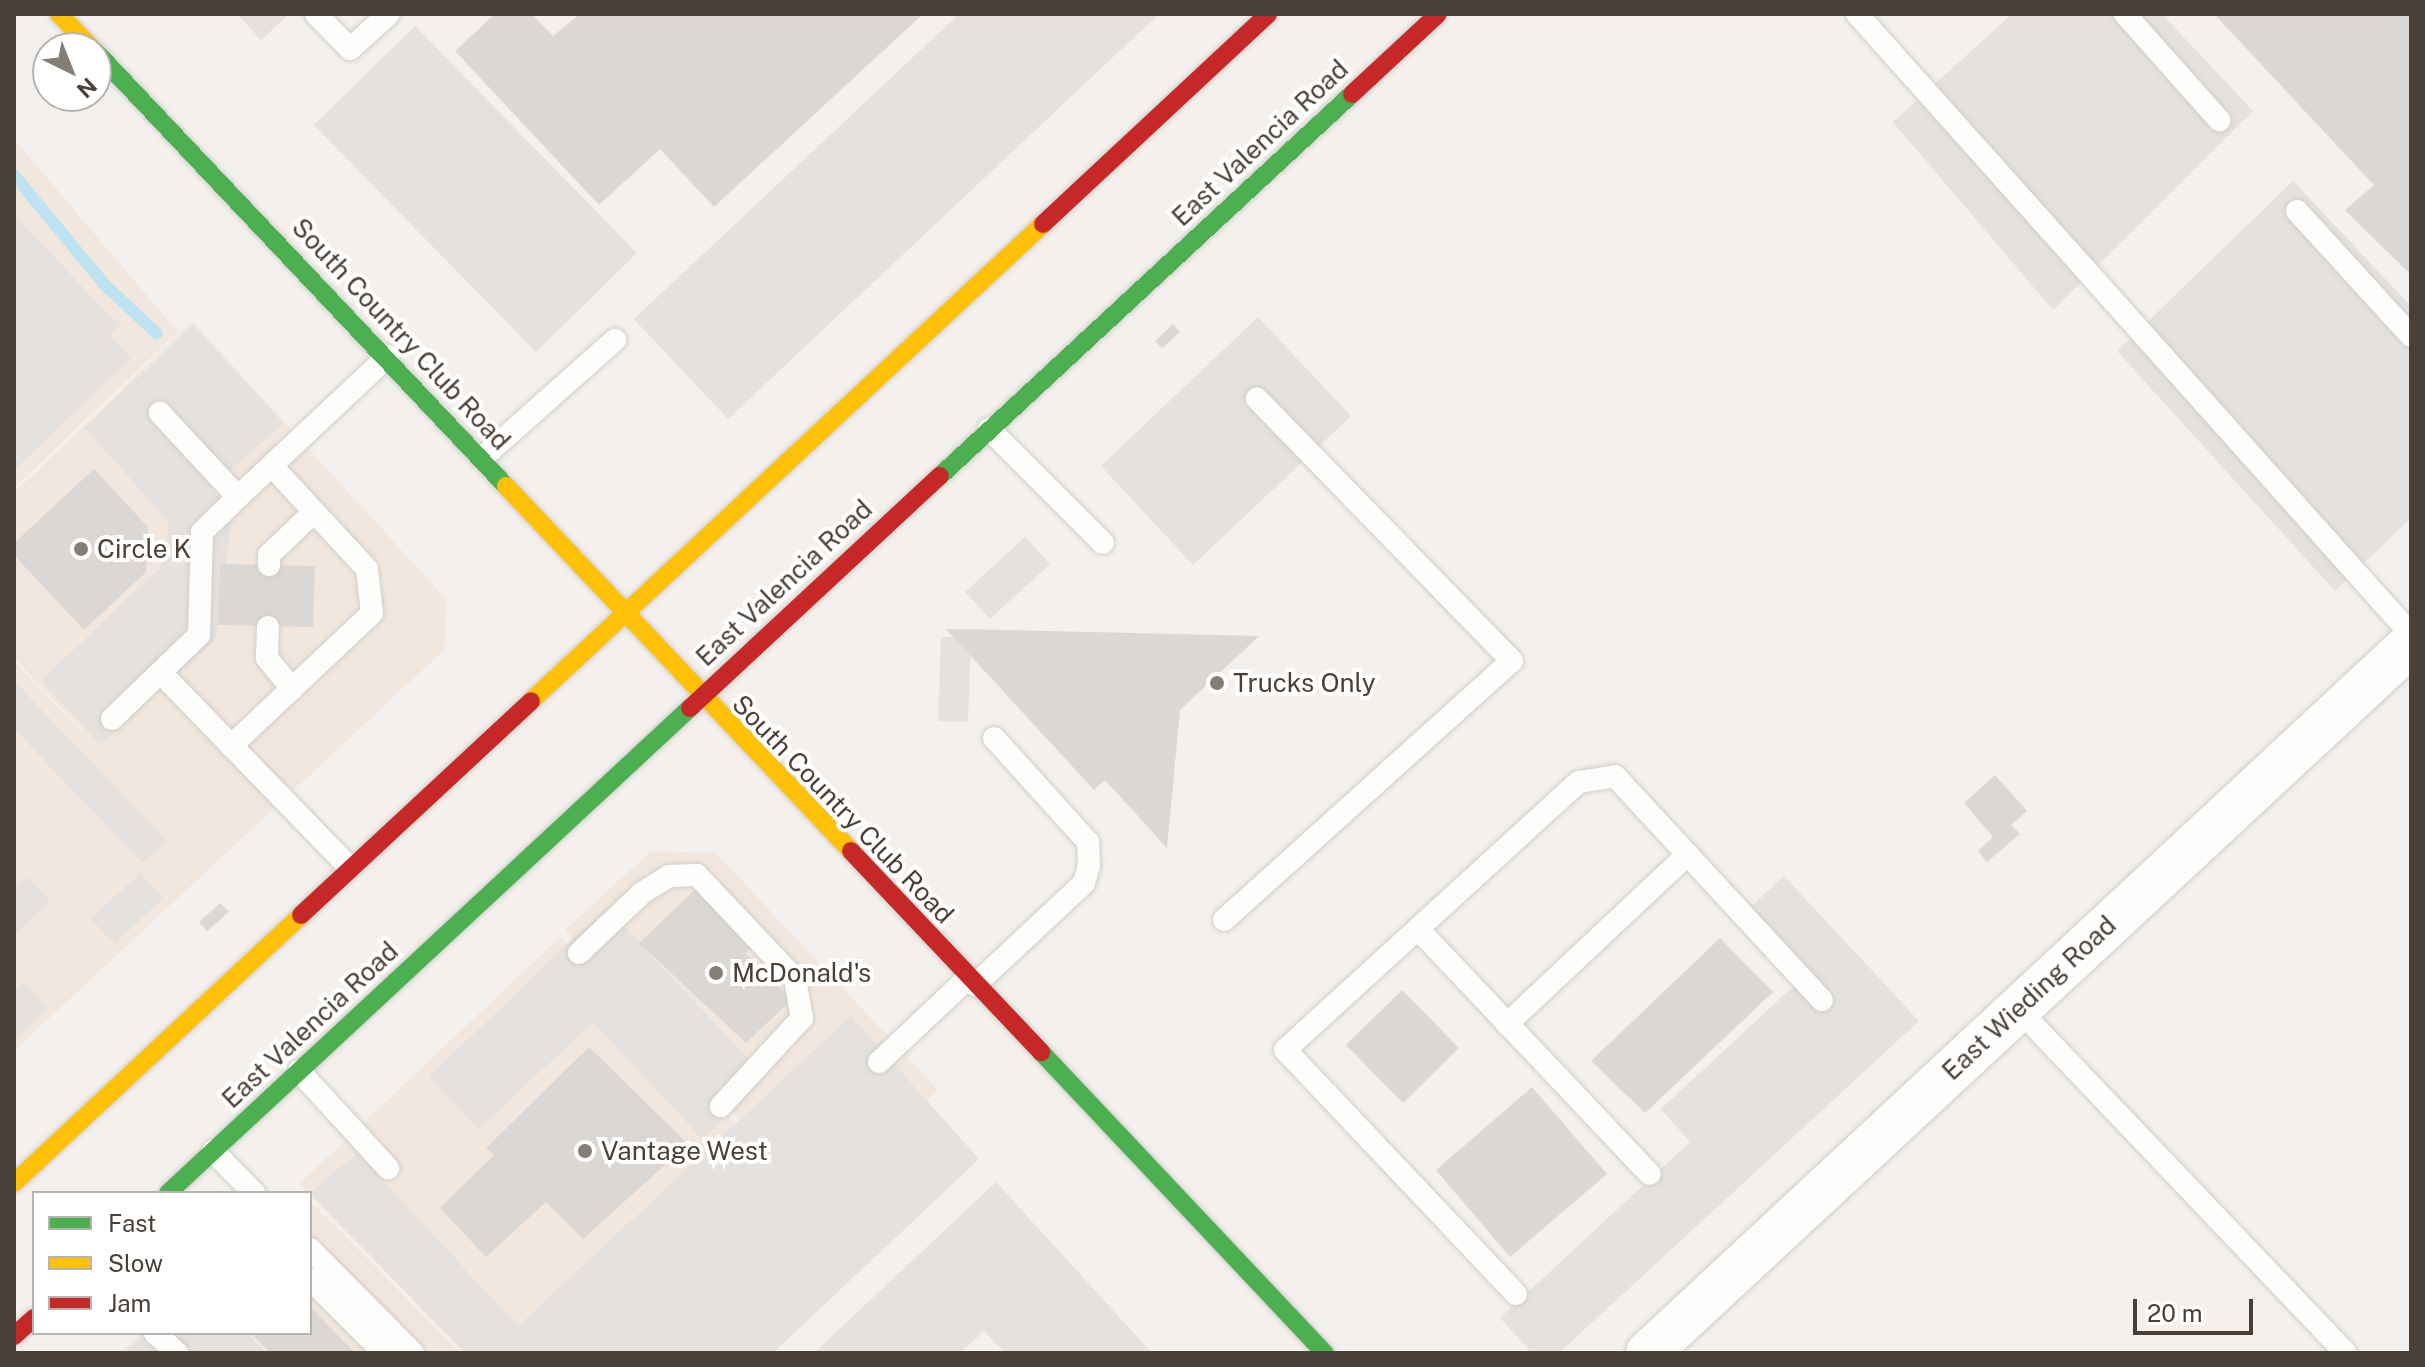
<!DOCTYPE html>
<style>
body{margin:0}
#map{position:relative;width:2425px;height:1367px;overflow:hidden;background:#f3f0ed;font-family:"Public Sans",sans-serif}
div>[style]{position:absolute}
[style*='--x']{left:calc(var(--x)*1px);top:calc(var(--y)*1px);width:calc(var(--w)*1px);rotate:calc(var(--a)*1deg)}
.commercial>*{inset:0;background:#f2e7de}
.parking>*{inset:0;background:#e5e1de}
.stream>*{height:12px;margin:-6px;padding:0 6px;transform-origin:6px;border-radius:6px;background:#bee3f0}
.building>*{inset:0;background:#dbd7d4}
.roads{filter:drop-shadow(0 0 2px #d1cecb) drop-shadow(0 0 2px #d1cecb)}
.lane>*{height:22px;margin:-11px;padding:0 11px;transform-origin:11px;border-radius:11px;background:#fdfdfc}
.street>*{height:44px;margin:-22px;padding:0 22px;transform-origin:22px;border-radius:22px;background:#fdfdfc}
.fast>*{height:18px;margin:-9px;padding:0 9px;transform-origin:9px;border-radius:9px;background:#4caf50}
.slow>*{height:18px;margin:-9px;padding:0 9px;transform-origin:9px;border-radius:9px;background:#ffc107}
.jam>*{height:18px;margin:-9px;padding:0 9px;transform-origin:9px;border-radius:9px;background:#c62828}
.dots>*{width:22px;height:22px;translate:-50% -50%;box-sizing:border-box;border:4px solid #fff;border-radius:50%}
span{translate:-50% -50%;white-space:nowrap;text-align:center;line-height:1.15;-webkit-text-stroke:8px #fff;paint-order:stroke}
.street-label{font-size:26px;color:#4a4038}
.poi-label{font-size:26px;color:#4a4038}
.left{translate:0 -50%;text-align:left}
.frame{position:absolute;inset:0;border:16px solid #4a4038;pointer-events:none}
.legend{position:absolute;left:32px;top:1191px;width:280px;height:144px;box-sizing:border-box;background:#fff;border:2px solid #b7b3af;margin:0;padding:10px 14px;list-style:none;font-size:24px;color:#4a4038}
.legend li{display:flex;align-items:center;gap:16px;height:40px}
.legend b{width:40px;border:2px solid #b7b3af}
.north{position:absolute;left:32px;top:32px;width:80px;height:80px;box-sizing:border-box;background:#fff;border:2px solid #b7b3af;border-radius:50%;rotate:137deg;font-size:22px;font-weight:700;line-height:32px;text-align:center;color:#4a4038}
.north::after{content:'';display:block;margin:auto;width:28px;height:36px;background:#857e77;clip-path:polygon(50% 0,100% 100%,50% 72%,0 100%)}
.scale{position:absolute;left:2133px;top:1299px;width:120px;height:36px;box-sizing:border-box;border:4px solid #4a4038;border-top:0;padding-left:10px;font-size:24px;line-height:28px;white-space:nowrap;color:#4a4038;-webkit-text-stroke:6px #fff;paint-order:stroke}
</style>
<div id="map">
<div class="commercial">
<div style="clip-path:polygon(14px 139px,178px 332px,14px 488px)"></div>
<div style="clip-path:polygon(192px 321px,447px 600px,444px 650px,14px 1051px,14px 661px,193px 847px,14px 658px,14px 493px)"></div>
<div style="clip-path:polygon(651px 851px,716px 853px,938px 1090px,817px 1205px,565px 930px)"></div>
<div style="clip-path:polygon(560px 937px,814px 1207px,663px 1353px,464px 1353px,299px 1184px)"></div>
<div style="clip-path:polygon(310px 1201px,461px 1353px,120px 1353px,141px 1333px,310px 1333px)"></div>
</div>
<div class="parking">
<div style="clip-path:polygon(237px 14px,289px 14px,261px 40px)"></div>
<div style="clip-path:polygon(959px 14px,1159px 14px,728px 419px,634px 319px)"></div>
<div style="clip-path:polygon(2012px 14px,2162px 14px,2253px 111px,2053px 310px,1893px 122px)"></div>
<div style="clip-path:polygon(415px 26px,637px 253px,536px 352px,314px 125px)"></div>
<div style="clip-path:polygon(2293px 181px,2411px 306px,2411px 518px,2335px 591px,2117px 351px)"></div>
<div style="clip-path:polygon(14px 215px,119px 325px,109px 336px,131px 358px,14px 470px)"></div>
<div style="clip-path:polygon(1258px 317px,1351px 416px,1193px 565px,1101px 466px)"></div>
<div style="clip-path:polygon(193px 325px,283px 423px,210px 489px,233px 510px,216px 639px,101px 745px,41px 681px,162px 566px,169px 522px,85px 428px)"></div>
<div style="clip-path:polygon(1025px 537px,1050px 564px,990px 619px,965px 592px)"></div>
<div style="clip-path:polygon(941px 637px,971px 637px,968px 722px,938px 721px)"></div>
<div style="clip-path:polygon(14px 681px,167px 841px,143px 863px,14px 729px)"></div>
<div style="clip-path:polygon(140px 873px,163px 898px,115px 944px,91px 919px)"></div>
<div style="clip-path:polygon(1784px 876px,1919px 1021px,1559px 1353px,1532px 1353px,1500px 1318px,1690px 1142px,1661px 1109px,1798px 982px,1739px 918px)"></div>
<div style="clip-path:polygon(27px 877px,50px 901px,14px 936px,14px 889px)"></div>
<div style="clip-path:polygon(606px 907px,766px 1078px,702px 1139px,593px 1022px,479px 1129px,429px 1077px)"></div>
<div style="clip-path:polygon(24px 983px,48px 1008px,14px 1041px,14px 992px)"></div>
<div style="clip-path:polygon(851px 1016px,979px 1159px,773px 1353px,466px 1353px,310px 1193px,357px 1153px,518px 1326px)"></div>
<div style="clip-path:polygon(996px 1182px,1152px 1353px,1005px 1353px,984px 1331px,960px 1353px,814px 1353px)"></div>
<div style="clip-path:polygon(147px 1333px,247px 1333px,266px 1353px,125px 1353px)"></div>
</div>
<div class="stream">
<div style="--x:14;--y:175;--w:143;--a:50.4"></div>
<div style="--x:105;--y:285;--w:71;--a:43.3"></div>
</div>
<div class="building">
<div style="clip-path:polygon(495px 14px,532px 14px,553px 36px,580px 14px,923px 14px,714px 207px,660px 149px,599px 205px,455px 51px)"></div>
<div style="clip-path:polygon(2214px 14px,2411px 14px,2411px 275px,2345px 210px,2374px 185px)"></div>
<div style="clip-path:polygon(1173px 324px,1180px 332px,1162px 348px,1155px 341px)"></div>
<div style="clip-path:polygon(94px 469px,148px 527px,146px 572px,84px 630px,14px 555px,14px 543px)"></div>
<div style="clip-path:polygon(220px 564px,315px 566px,313px 627px,218px 625px)"></div>
<div style="clip-path:polygon(946px 629px,1009px 630px,1259px 636px,1180px 710px,1167px 848px,1105px 780px,1094px 790px)"></div>
<div style="clip-path:polygon(1995px 775px,2027px 811px,2011px 825px,2020px 834px,1987px 862px,1978px 851px,1993px 837px,1964px 803px)"></div>
<div style="clip-path:polygon(699px 886px,755px 944px,745px 953px,791px 1000px,746px 1043px,639px 943px)"></div>
<div style="clip-path:polygon(220px 903px,229px 912px,207px 931px,199px 922px)"></div>
<div style="clip-path:polygon(1720px 938px,1773px 992px,1645px 1113px,1591px 1061px)"></div>
<div style="clip-path:polygon(1402px 990px,1459px 1048px,1403px 1103px,1346px 1045px)"></div>
<div style="clip-path:polygon(589px 1047px,688px 1144px,583px 1239px,546px 1202px,486px 1257px,440px 1208px,494px 1155px,486px 1148px)"></div>
<div style="clip-path:polygon(1532px 1087px,1607px 1174px,1510px 1257px,1436px 1170px)"></div>
<div style="clip-path:polygon(310px 1306px,355px 1353px,270px 1353px,251px 1333px,310px 1333px)"></div>
</div>
<div class="roads">
<div class="lane">
<div style="--x:316;--y:14;--w:49;--a:45.8"></div>
<div style="--x:350;--y:49;--w:52;--a:-41.9"></div>
<div style="--x:1857;--y:14;--w:831;--a:48.22"></div>
<div style="--x:2125;--y:14;--w:142;--a:48.4"></div>
<div style="--x:2297;--y:211;--w:169;--a:47.6"></div>
<div style="--x:989;--y:429;--w:161;--a:45"></div>
<div style="--x:482;--y:458;--w:178;--a:-41.6"></div>
<div style="--x:238;--y:497;--w:206;--a:-43.2"></div>
<div style="--x:269;--y:565;--w:10;--a:-90"></div>
<div style="--x:269;--y:555;--w:62;--a:-43.7"></div>
<div style="--x:268;--y:627;--w:31;--a:92"></div>
<div style="--x:267;--y:658;--w:40;--a:51"></div>
<div style="--x:161;--y:673;--w:270;--a:45.9"></div>
<div style="--x:112;--y:719;--w:121;--a:-44"></div>
<div style="--x:199;--y:635;--w:103;--a:-88.3"></div>
<div style="--x:202;--y:532;--w:50;--a:-44.2"></div>
<div style="--x:238;--y:497;--w:115;--a:-132.9"></div>
<div style="--x:231;--y:746;--w:194;--a:-43.3"></div>
<div style="--x:372;--y:613;--w:44;--a:-96.5"></div>
<div style="--x:367;--y:569;--w:140;--a:-132.7"></div>
<div style="--x:1224;--y:920;--w:387;--a:-42"></div>
<div style="--x:1512;--y:661;--w:366;--a:-134.2"></div>
<div style="--x:1418;--y:929;--w:337;--a:46.6"></div>
<div style="--x:579;--y:953;--w:87;--a:-43.6"></div>
<div style="--x:642;--y:893;--w:32;--a:-32"></div>
<div style="--x:669;--y:876;--w:28;--a:-2"></div>
<div style="--x:697;--y:875;--w:143;--a:46.7"></div>
<div style="--x:795;--y:979;--w:40;--a:80"></div>
<div style="--x:802;--y:1018;--w:120;--a:132.6"></div>
<div style="--x:975;--y:985;--w:149;--a:-43.1"></div>
<div style="--x:1084;--y:883;--w:18;--a:-74"></div>
<div style="--x:1089;--y:866;--w:24;--a:-92"></div>
<div style="--x:1088;--y:842;--w:140;--a:-132.1"></div>
<div style="--x:2018;--y:1009;--w:475;--a:46.4"></div>
<div style="--x:1507;--y:1024;--w:248;--a:-43.2"></div>
<div style="--x:879;--y:1062;--w:122;--a:-43.3"></div>
<div style="--x:299;--y:1071;--w:132;--a:47.5"></div>
<div style="--x:213;--y:1151;--w:59;--a:45.7"></div>
<div style="--x:310;--y:1249;--w:146;--a:45.3"></div>
<div style="--x:310;--y:1279;--w:105;--a:45"></div>
<div style="--x:1516;--y:1294;--w:336;--a:-133.4"></div>
<div style="--x:1285;--y:1050;--w:398;--a:-42.4"></div>
<div style="--x:1579;--y:782;--w:36;--a:-9"></div>
<div style="--x:1615;--y:776;--w:305;--a:47.3"></div>
<div style="--x:155;--y:1333;--w:30;--a:42"></div>
</div>
<div class="street">
<div style="--x:1648;--y:1353;--w:1042;--a:-42.9"></div>
</div>
<div class="fast">
<div style="--x:96;--y:52;--w:597;--a:46.63"></div>
<div style="--x:940;--y:476;--w:562;--a:-42.84"></div>
<div style="--x:1041;--y:1052;--w:414;--a:46.7"></div>
<div style="--x:168;--y:1193;--w:713;--a:-42.9"></div>
</div>
<div class="slow">
<div style="--x:59;--y:14;--w:47;--a:45.9"></div>
<div style="--x:506;--y:486;--w:502;--a:46.61"></div>
<div style="--x:531;--y:701;--w:700;--a:-42.97"></div>
<div style="--x:14;--y:1183;--w:393;--a:-43"></div>
</div>
<div class="jam">
<div style="--x:1352;--y:94;--w:117;--a:-42.9"></div>
<div style="--x:1043;--y:224;--w:308;--a:-43"></div>
<div style="--x:690;--y:708;--w:341;--a:-42.9"></div>
<div style="--x:851;--y:851;--w:277;--a:46.6"></div>
<div style="--x:301;--y:915;--w:314;--a:-42.9"></div>
<div style="--x:14;--y:1336;--w:27;--a:-42"></div>
</div>
</div>
<div class="dots">
<div style="left:81px;top:549px;background:#857e77"></div>
<div style="left:1217px;top:683px;background:#857e77"></div>
<div style="left:716px;top:973px;background:#857e77"></div>
<div style="left:585px;top:1151px;background:#857e77"></div>
</div>
<div class="street-label">
<span style="left:1260px;top:143px;rotate:-43deg">East Valencia Road</span>
<span style="left:401px;top:334px;rotate:47deg">South Country Club Road</span>
<span style="left:784px;top:583px;rotate:-43deg">East Valencia Road</span>
<span style="left:843px;top:809px;rotate:46deg">South Country Club Road</span>
<span style="left:2029px;top:998px;rotate:-43deg">East Wieding Road</span>
<span style="left:310px;top:1025px;rotate:-43deg">East Valencia Road</span>
</div>
<div class="poi-label">
<span class="left" style="left:97px;top:549px">Circle K</span>
<span class="left" style="left:1233px;top:683px">Trucks Only</span>
<span class="left" style="left:732px;top:973px">McDonald's</span>
<span class="left" style="left:601px;top:1151px">Vantage West</span>
</div>
<div class="frame"></div>
<ul class="legend">
<li><b style="height:10px;background:#4caf50"></b>Fast</li>
<li><b style="height:10px;background:#ffc107"></b>Slow</li>
<li><b style="height:10px;background:#c62828"></b>Jam</li>
</ul>
<div class="north">N</div>
<div class="scale">20 m</div>
</div>
